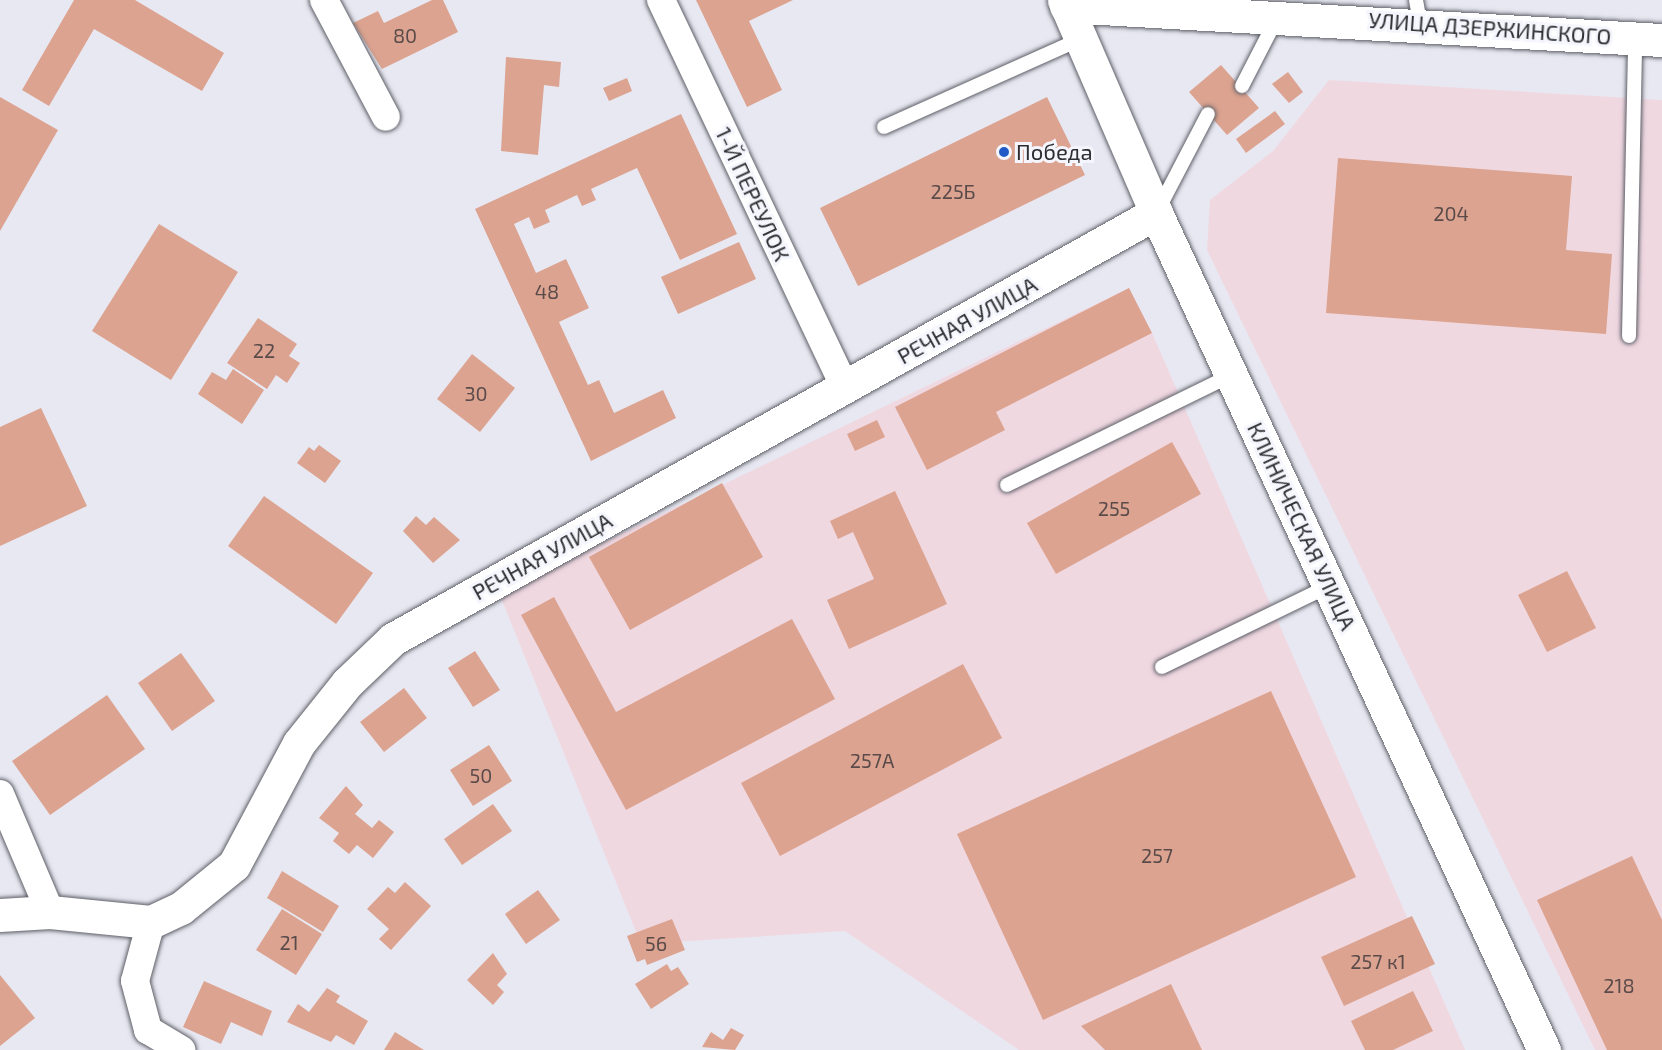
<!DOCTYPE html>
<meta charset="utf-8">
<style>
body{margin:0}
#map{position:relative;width:1662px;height:1050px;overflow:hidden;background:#e8e8f2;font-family:"Exo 2",sans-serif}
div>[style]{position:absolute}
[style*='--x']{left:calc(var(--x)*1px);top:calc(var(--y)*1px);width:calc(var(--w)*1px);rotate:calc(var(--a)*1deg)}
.industrial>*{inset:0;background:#f0d8e1}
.building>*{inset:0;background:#dca390}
.roads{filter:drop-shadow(0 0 2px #5e5f67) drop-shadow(0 0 2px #5e5f67)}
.service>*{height:14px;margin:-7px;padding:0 7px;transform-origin:7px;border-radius:7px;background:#fff}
.minor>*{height:28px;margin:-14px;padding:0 14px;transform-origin:14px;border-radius:14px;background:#fff}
.tertiary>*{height:33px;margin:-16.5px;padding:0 16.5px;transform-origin:16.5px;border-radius:16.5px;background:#fff}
.secondary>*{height:33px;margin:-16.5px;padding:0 16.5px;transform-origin:16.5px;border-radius:16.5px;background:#fff}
.dots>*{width:16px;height:16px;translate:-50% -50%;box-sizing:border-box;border:3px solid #f5f6fd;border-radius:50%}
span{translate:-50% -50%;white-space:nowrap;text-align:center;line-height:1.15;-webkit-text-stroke:6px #f5f6fd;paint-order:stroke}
.number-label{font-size:20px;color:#5a4b4a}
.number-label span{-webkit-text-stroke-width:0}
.street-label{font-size:22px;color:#2e2e32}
.poi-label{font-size:22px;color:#2e2e32}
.left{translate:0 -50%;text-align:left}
</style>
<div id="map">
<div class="industrial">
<div style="clip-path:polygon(1329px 80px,1662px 100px,1662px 1050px,1595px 1050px,1207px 250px,1210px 200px,1273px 151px)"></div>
<div style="clip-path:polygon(1129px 288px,1152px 333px,1465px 1050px,1019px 1050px,845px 931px,641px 944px,499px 593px)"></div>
</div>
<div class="building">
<div style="clip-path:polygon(74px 0,135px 0,224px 53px,202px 91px,94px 29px,49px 106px,22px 90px)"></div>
<div style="clip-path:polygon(432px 0,443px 0,458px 32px,382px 69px,353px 23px,378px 11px,384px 23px)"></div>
<div style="clip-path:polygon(696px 0,793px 0,749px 21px,782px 90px,747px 107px)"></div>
<div style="clip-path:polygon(506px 57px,561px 62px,559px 87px,544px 85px,538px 155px,501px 151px)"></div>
<div style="clip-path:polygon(1221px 65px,1259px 108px,1227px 135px,1189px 92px)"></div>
<div style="clip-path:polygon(1288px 72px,1303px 92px,1289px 103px,1272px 84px)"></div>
<div style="clip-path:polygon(627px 78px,632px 91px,609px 101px,603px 88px)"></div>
<div style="clip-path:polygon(0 97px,58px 130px,0 231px)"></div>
<div style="clip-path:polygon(1047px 97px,1085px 175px,858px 286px,820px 208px)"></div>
<div style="clip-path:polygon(1275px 111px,1285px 124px,1246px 153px,1236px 139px)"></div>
<div style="clip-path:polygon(681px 114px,737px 234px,680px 260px,637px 168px,591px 189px,596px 200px,582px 206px,577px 195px,545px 210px,550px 222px,534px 229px,529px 217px,514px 224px,536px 273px,566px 259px,589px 308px,559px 322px,588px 385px,599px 380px,614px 413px,663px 390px,676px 418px,591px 461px,475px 209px)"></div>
<div style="clip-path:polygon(1338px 158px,1572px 176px,1566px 250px,1612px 254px,1606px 334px,1326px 313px)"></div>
<div style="clip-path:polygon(159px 224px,238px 272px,171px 380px,92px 331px)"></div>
<div style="clip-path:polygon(739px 242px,756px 279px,678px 314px,661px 277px)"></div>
<div style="clip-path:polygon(1129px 288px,1152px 333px,996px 412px,1005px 430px,927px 470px,895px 407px)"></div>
<div style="clip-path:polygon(258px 318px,297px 344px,289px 356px,300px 363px,287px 383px,276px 375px,267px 389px,227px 363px)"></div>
<div style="clip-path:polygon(472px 354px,515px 388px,480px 432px,437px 399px)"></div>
<div style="clip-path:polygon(233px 369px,264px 390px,242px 424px,198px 394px,212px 372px,226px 380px)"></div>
<div style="clip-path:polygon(41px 408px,87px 506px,0 546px,0 427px)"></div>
<div style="clip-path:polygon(877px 420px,885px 437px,855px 451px,847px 434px)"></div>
<div style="clip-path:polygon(1172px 442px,1201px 494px,1056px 574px,1027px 523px)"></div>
<div style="clip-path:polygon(319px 445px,341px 461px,325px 483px,297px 463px,309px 447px,314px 451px)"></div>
<div style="clip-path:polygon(722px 483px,763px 557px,630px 630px,589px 557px)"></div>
<div style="clip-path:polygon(895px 491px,947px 604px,849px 649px,827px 600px,874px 579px,853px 532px,838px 539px,830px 521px)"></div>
<div style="clip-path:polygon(264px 496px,373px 573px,336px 624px,228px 546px)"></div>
<div style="clip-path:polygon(416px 516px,426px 525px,434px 517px,460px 540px,433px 563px,403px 531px)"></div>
<div style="clip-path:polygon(1567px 571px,1596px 628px,1547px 652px,1518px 595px)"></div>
<div style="clip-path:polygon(554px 597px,616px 712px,792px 619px,835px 699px,626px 810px,521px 615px)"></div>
<div style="clip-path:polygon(475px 651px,500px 690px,473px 707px,448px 668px)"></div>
<div style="clip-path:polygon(181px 653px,215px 701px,172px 731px,138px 683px)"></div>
<div style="clip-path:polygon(963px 664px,1002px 738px,780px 856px,741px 783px)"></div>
<div style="clip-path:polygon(404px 688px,427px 718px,384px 752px,360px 722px)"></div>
<div style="clip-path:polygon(1271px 691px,1356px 877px,1043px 1020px,957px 834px)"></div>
<div style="clip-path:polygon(107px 695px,145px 749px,50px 815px,12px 761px)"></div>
<div style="clip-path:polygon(489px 745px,512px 781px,473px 806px,450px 770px)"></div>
<div style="clip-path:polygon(346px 786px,363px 805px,355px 814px,372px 828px,379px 820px,394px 832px,373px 858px,357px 845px,349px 854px,333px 841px,339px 833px,319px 818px)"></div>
<div style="clip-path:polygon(493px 804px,512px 831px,462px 865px,444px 839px)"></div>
<div style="clip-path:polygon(1632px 856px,1662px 920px,1662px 1050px,1607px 1050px,1537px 900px)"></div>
<div style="clip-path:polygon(282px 871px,339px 906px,323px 932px,267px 898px)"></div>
<div style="clip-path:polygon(405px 882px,431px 906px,391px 950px,379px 939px,389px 929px,367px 909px,388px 887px,395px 893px)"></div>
<div style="clip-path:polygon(538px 890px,560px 920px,526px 944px,505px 914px)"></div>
<div style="clip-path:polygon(282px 909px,322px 934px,296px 975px,256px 950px)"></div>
<div style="clip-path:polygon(1412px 916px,1435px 964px,1344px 1006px,1321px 957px)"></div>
<div style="clip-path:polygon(672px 919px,685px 950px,647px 965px,645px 959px,637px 962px,627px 936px)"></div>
<div style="clip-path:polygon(493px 953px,507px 974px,497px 985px,504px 992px,493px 1005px,467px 980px)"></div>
<div style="clip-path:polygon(667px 964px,671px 971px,678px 967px,689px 984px,651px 1009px,635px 984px)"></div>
<div style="clip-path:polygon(0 975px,35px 1018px,0 1046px)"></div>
<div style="clip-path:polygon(204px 981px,272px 1011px,262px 1036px,231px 1022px,221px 1044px,183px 1027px)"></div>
<div style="clip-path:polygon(1171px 984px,1202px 1050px,1105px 1050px,1081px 1026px)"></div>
<div style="clip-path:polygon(327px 988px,340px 996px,336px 1002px,368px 1021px,354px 1045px,336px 1035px,331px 1042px,287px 1022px,298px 1004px,309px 1012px)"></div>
<div style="clip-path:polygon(1413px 991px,1433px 1031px,1393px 1050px,1365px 1050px,1351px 1021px)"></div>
<div style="clip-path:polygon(731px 1028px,744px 1035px,735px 1050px,702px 1047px,711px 1032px,723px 1040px)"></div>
<div style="clip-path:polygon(395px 1032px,424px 1050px,384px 1050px)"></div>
</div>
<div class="roads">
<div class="service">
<div style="--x:1416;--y:0;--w:23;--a:80"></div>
<div style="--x:1242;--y:86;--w:76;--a:-62.8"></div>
<div style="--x:884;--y:127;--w:216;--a:-24.1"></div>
<div style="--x:1158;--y:210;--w:108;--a:-62.5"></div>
<div style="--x:1629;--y:336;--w:297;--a:-88.8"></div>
<div style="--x:1007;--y:485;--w:250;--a:-26.1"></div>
<div style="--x:1162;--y:667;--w:186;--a:-25.9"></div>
</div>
<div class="minor">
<div style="--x:324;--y:0;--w:132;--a:62.1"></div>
<div style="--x:661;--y:0;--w:429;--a:64.6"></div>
<div style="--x:0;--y:794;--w:128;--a:67"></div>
<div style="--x:151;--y:922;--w:61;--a:105.2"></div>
<div style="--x:135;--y:981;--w:51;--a:75.1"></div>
<div style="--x:148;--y:1030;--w:39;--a:31"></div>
</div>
<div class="tertiary">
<div style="--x:1066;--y:6;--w:597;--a:3.27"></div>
<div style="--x:0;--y:915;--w:50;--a:-3.4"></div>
<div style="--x:50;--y:912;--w:101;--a:5.7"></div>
<div style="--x:151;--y:922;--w:33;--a:-25"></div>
<div style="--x:181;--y:908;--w:68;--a:-39.1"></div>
<div style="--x:234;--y:865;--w:138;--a:-62"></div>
<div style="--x:299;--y:743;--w:77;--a:-51.3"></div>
<div style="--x:347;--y:683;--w:64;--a:-43.7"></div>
<div style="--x:393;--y:639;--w:874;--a:-29.18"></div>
</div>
<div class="secondary">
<div style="--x:1064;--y:0;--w:232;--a:66.6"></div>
<div style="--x:1156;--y:213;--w:923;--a:65.13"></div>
</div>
</div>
<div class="dots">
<div style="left:1004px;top:152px;background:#215ac6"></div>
</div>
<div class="number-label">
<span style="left:405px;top:35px">80</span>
<span style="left:953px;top:191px">225Б</span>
<span style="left:1451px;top:213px">204</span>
<span style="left:547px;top:291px">48</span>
<span style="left:264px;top:350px">22</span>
<span style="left:476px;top:393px">30</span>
<span style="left:1114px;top:508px">255</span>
<span style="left:872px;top:760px">257А</span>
<span style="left:481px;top:775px">50</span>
<span style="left:1157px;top:855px">257</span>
<span style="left:289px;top:942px">21</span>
<span style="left:656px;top:943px">56</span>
<span style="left:1378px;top:961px">257 к1</span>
<span style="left:1619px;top:985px">218</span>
</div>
<div class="street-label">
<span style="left:1490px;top:28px;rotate:4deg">УЛИЦА ДЗЕРЖИНСКОГО</span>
<span style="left:753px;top:194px;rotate:65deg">1-Й ПЕРЕУЛОК</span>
<span style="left:967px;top:320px;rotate:-29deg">РЕЧНАЯ УЛИЦА</span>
<span style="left:1302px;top:526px;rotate:65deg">КЛИНИЧЕСКАЯ УЛИЦА</span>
<span style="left:542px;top:556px;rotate:-29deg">РЕЧНАЯ УЛИЦА</span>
</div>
<div class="poi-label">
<span class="left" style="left:1016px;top:152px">Победа</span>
</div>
</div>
